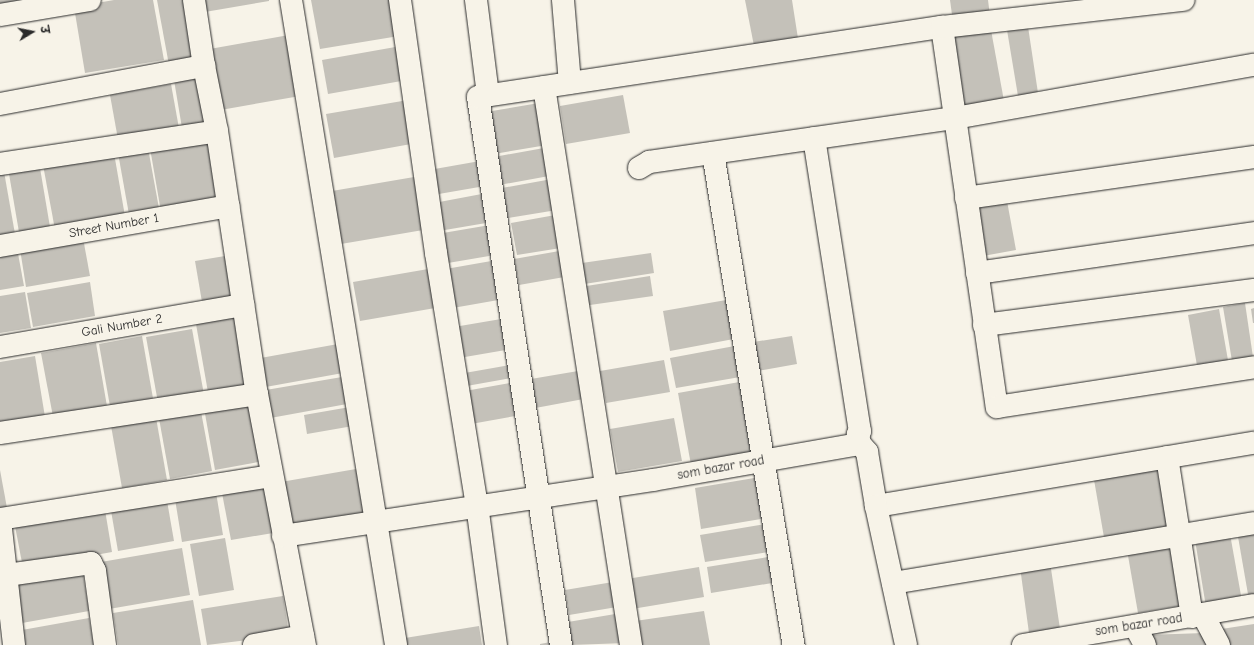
<!DOCTYPE html>
<meta charset="utf-8">
<style>
body{margin:0}
#map{position:relative;width:1254px;height:645px;overflow:hidden;background:#f7f3e8;font-family:"Comic Neue","Playpen Sans Deva",sans-serif}
div>[style]{position:absolute}
[style*='--x']{left:calc(var(--x)*1px);top:calc(var(--y)*1px);width:calc(var(--w)*1px);rotate:calc(var(--a)*1deg)}
.building>*{inset:0;background:#c4c1b9}
.roads{filter:drop-shadow(0 0 1px #2b2b2b) drop-shadow(0 0 1px #2b2b2b)}
.street>*{height:22px;margin:-11px;padding:0 11px;transform-origin:11px;border-radius:11px;background:#f7f3e8}
span{translate:-50% -50%;white-space:nowrap;text-align:center;line-height:1.15;-webkit-text-stroke:3px #f7f3e8;paint-order:stroke}
.street-label{font-size:13px;color:#2b2b2b}
.north{position:absolute;left:12px;top:12px;width:40px;height:40px;-webkit-text-stroke:3px #f7f3e8;paint-order:stroke;rotate:80deg;font-size:11px;font-weight:700;line-height:16px;text-align:center;color:#2b2b2b}
.north::after{content:'';display:block;margin:auto;width:14px;height:18px;background:#2b2b2b;clip-path:polygon(50% 0,100% 100%,50% 72%,0 100%)}
</style>
<div id="map">
<div class="building">
<div style="clip-path:polygon(0 0,28px 0,0 13px)"></div>
<div style="clip-path:polygon(114px 0,153px 0,164px 60px,85px 73px,74px 7px)"></div>
<div style="clip-path:polygon(157px 0,191px 0,202px 59px,169px 65px)"></div>
<div style="clip-path:polygon(197px 0,269px 0,269px 1px,199px 13px)"></div>
<div style="clip-path:polygon(311px 0,392px 0,399px 36px,320px 49px)"></div>
<div style="clip-path:polygon(745px 0,792px 0,799px 45px,755px 51px)"></div>
<div style="clip-path:polygon(950px 0,988px 0,990px 16px,953px 22px)"></div>
<div style="clip-path:polygon(1027px 20px,1038px 93px,1018px 96px,1006px 24px)"></div>
<div style="clip-path:polygon(991px 30px,1004px 101px,960px 109px,948px 38px)"></div>
<div style="clip-path:polygon(289px 35px,300px 96px,215px 111px,204px 50px)"></div>
<div style="clip-path:polygon(401px 46px,407px 80px,328px 94px,322px 60px)"></div>
<div style="clip-path:polygon(202px 75px,212px 129px,183px 134px,174px 80px)"></div>
<div style="clip-path:polygon(171px 84px,180px 134px,119px 145px,110px 95px)"></div>
<div style="clip-path:polygon(623px 95px,630px 133px,566px 144px,560px 106px)"></div>
<div style="clip-path:polygon(414px 99px,422px 142px,334px 158px,326px 114px)"></div>
<div style="clip-path:polygon(539px 103px,547px 145px,494px 154px,486px 112px)"></div>
<div style="clip-path:polygon(215px 136px,226px 201px,161px 212px,150px 148px)"></div>
<div style="clip-path:polygon(148px 148px,160px 214px,130px 220px,118px 153px)"></div>
<div style="clip-path:polygon(544px 148px,549px 176px,499px 185px,494px 157px)"></div>
<div style="clip-path:polygon(114px 153px,126px 222px,56px 235px,43px 165px)"></div>
<div style="clip-path:polygon(480px 161px,485px 186px,433px 195px,429px 170px)"></div>
<div style="clip-path:polygon(39px 162px,51px 233px,20px 238px,8px 168px)"></div>
<div style="clip-path:polygon(3px 166px,15px 234px,0 237px,0 167px)"></div>
<div style="clip-path:polygon(420px 176px,429px 229px,341px 244px,332px 191px)"></div>
<div style="clip-path:polygon(552px 179px,557px 210px,508px 218px,502px 188px)"></div>
<div style="clip-path:polygon(487px 193px,492px 222px,439px 231px,434px 203px)"></div>
<div style="clip-path:polygon(1007px 201px,1016px 250px,983px 256px,974px 207px)"></div>
<div style="clip-path:polygon(561px 214px,567px 247px,517px 255px,511px 223px)"></div>
<div style="clip-path:polygon(490px 225px,495px 255px,442px 264px,437px 234px)"></div>
<div style="clip-path:polygon(83px 238px,90px 276px,26px 287px,20px 249px)"></div>
<div style="clip-path:polygon(17px 248px,24px 286px,0 290px,0 251px)"></div>
<div style="clip-path:polygon(565px 250px,570px 276px,519px 285px,514px 259px)"></div>
<div style="clip-path:polygon(651px 253px,654px 273px,578px 285px,575px 264px)"></div>
<div style="clip-path:polygon(231px 255px,239px 296px,202px 302px,195px 261px)"></div>
<div style="clip-path:polygon(497px 260px,504px 299px,447px 309px,440px 270px)"></div>
<div style="clip-path:polygon(434px 268px,441px 307px,360px 321px,353px 282px)"></div>
<div style="clip-path:polygon(650px 276px,653px 296px,583px 306px,580px 287px)"></div>
<div style="clip-path:polygon(90px 282px,95px 316px,33px 327px,27px 293px)"></div>
<div style="clip-path:polygon(25px 292px,31px 328px,0 333px,0 296px)"></div>
<div style="clip-path:polygon(732px 299px,739px 338px,670px 351px,663px 311px)"></div>
<div style="clip-path:polygon(1245px 303px,1254px 364px,1233px 367px,1223px 307px)"></div>
<div style="clip-path:polygon(1254px 308px,1254px 323px,1253px 323px,1251px 309px)"></div>
<div style="clip-path:polygon(1219px 309px,1229px 366px,1198px 371px,1188px 315px)"></div>
<div style="clip-path:polygon(239px 316px,252px 391px,209px 398px,196px 324px)"></div>
<div style="clip-path:polygon(507px 318px,512px 349px,459px 358px,454px 327px)"></div>
<div style="clip-path:polygon(192px 329px,205px 400px,159px 408px,146px 337px)"></div>
<div style="clip-path:polygon(142px 336px,154px 404px,111px 412px,99px 344px)"></div>
<div style="clip-path:polygon(792px 336px,797px 364px,752px 372px,747px 343px)"></div>
<div style="clip-path:polygon(96px 343px,108px 412px,54px 422px,41px 353px)"></div>
<div style="clip-path:polygon(338px 344px,343px 373px,260px 388px,255px 359px)"></div>
<div style="clip-path:polygon(740px 345px,746px 376px,676px 388px,670px 358px)"></div>
<div style="clip-path:polygon(35px 356px,46px 423px,0 431px,0 362px)"></div>
<div style="clip-path:polygon(664px 360px,670px 392px,606px 403px,600px 371px)"></div>
<div style="clip-path:polygon(515px 364px,517px 377px,461px 387px,459px 374px)"></div>
<div style="clip-path:polygon(584px 370px,589px 398px,530px 409px,525px 380px)"></div>
<div style="clip-path:polygon(342px 377px,347px 404px,265px 419px,260px 391px)"></div>
<div style="clip-path:polygon(745px 381px,758px 453px,691px 465px,678px 393px)"></div>
<div style="clip-path:polygon(515px 382px,521px 415px,471px 424px,465px 391px)"></div>
<div style="clip-path:polygon(253px 399px,264px 461px,215px 470px,204px 408px)"></div>
<div style="clip-path:polygon(200px 406px,212px 471px,170px 479px,158px 413px)"></div>
<div style="clip-path:polygon(350px 407px,353px 426px,307px 434px,304px 415px)"></div>
<div style="clip-path:polygon(155px 412px,167px 480px,122px 488px,110px 420px)"></div>
<div style="clip-path:polygon(674px 418px,682px 461px,618px 472px,610px 429px)"></div>
<div style="clip-path:polygon(1156px 463px,1169px 531px,1105px 543px,1093px 474px)"></div>
<div style="clip-path:polygon(356px 469px,364px 517px,283px 531px,275px 483px)"></div>
<div style="clip-path:polygon(0 470px,7px 508px,0 510px)"></div>
<div style="clip-path:polygon(760px 477px,767px 518px,701px 529px,695px 488px)"></div>
<div style="clip-path:polygon(264px 481px,273px 533px,231px 540px,221px 488px)"></div>
<div style="clip-path:polygon(215px 486px,223px 535px,182px 542px,174px 493px)"></div>
<div style="clip-path:polygon(166px 495px,174px 541px,118px 551px,110px 505px)"></div>
<div style="clip-path:polygon(105px 510px,112px 552px,23px 568px,15px 526px)"></div>
<div style="clip-path:polygon(765px 524px,769px 552px,705px 562px,700px 535px)"></div>
<div style="clip-path:polygon(1254px 528px,1254px 599px,1249px 600px,1237px 531px)"></div>
<div style="clip-path:polygon(1230px 534px,1242px 601px,1206px 607px,1195px 540px)"></div>
<div style="clip-path:polygon(225px 538px,234px 590px,199px 596px,190px 544px)"></div>
<div style="clip-path:polygon(1175px 542px,1186px 605px,1138px 613px,1127px 550px)"></div>
<div style="clip-path:polygon(182px 548px,190px 595px,109px 609px,101px 562px)"></div>
<div style="clip-path:polygon(774px 556px,778px 582px,711px 593px,707px 567px)"></div>
<div style="clip-path:polygon(1050px 562px,1060px 629px,1029px 633px,1020px 567px)"></div>
<div style="clip-path:polygon(82px 567px,89px 611px,22px 623px,14px 579px)"></div>
<div style="clip-path:polygon(699px 567px,704px 597px,632px 609px,627px 579px)"></div>
<div style="clip-path:polygon(613px 582px,617px 607px,569px 615px,565px 590px)"></div>
<div style="clip-path:polygon(283px 596px,289px 635px,207px 645px,201px 609px)"></div>
<div style="clip-path:polygon(193px 600px,201px 645px,118px 645px,113px 613px)"></div>
<div style="clip-path:polygon(704px 611px,710px 645px,639px 645px,635px 621px)"></div>
<div style="clip-path:polygon(621px 613px,626px 643px,571px 645px,568px 622px)"></div>
<div style="clip-path:polygon(89px 618px,94px 645px,25px 645px,22px 630px)"></div>
<div style="clip-path:polygon(1254px 624px,1254px 645px,1223px 645px,1215px 630px)"></div>
<div style="clip-path:polygon(479px 626px,482px 645px,406px 645px,405px 638px)"></div>
<div style="clip-path:polygon(1204px 633px,1211px 645px,1152px 645px,1146px 635px)"></div>
<div style="clip-path:polygon(556px 641px,556px 645px,540px 645px,540px 644px)"></div>
</div>
<div class="roads">
<div class="street">
<div style="--x:194;--y:0;--w:67;--a:81.4"></div>
<div style="--x:204;--y:66;--w:66;--a:78.7"></div>
<div style="--x:217;--y:131;--w:266;--a:81.4"></div>
<div style="--x:257;--y:394;--w:256;--a:79.2"></div>
<div style="--x:291;--y:0;--w:653;--a:80.75"></div>
<div style="--x:400;--y:0;--w:256;--a:81.9"></div>
<div style="--x:436;--y:253;--w:255;--a:80.8"></div>
<div style="--x:477;--y:505;--w:141;--a:82.3"></div>
<div style="--x:476;--y:0;--w:96;--a:82.8"></div>
<div style="--x:563;--y:0;--w:83;--a:85.2"></div>
<div style="--x:0;--y:15;--w:91;--a:-9.5"></div>
<div style="--x:942;--y:27;--w:384;--a:81.8"></div>
<div style="--x:997;--y:407;--w:260;--a:-8.8"></div>
<div style="--x:544;--y:87;--w:565;--a:81.14"></div>
<div style="--x:0;--y:104;--w:208;--a:-10.6"></div>
<div style="--x:814;--y:138;--w:297;--a:81.1"></div>
<div style="--x:860;--y:431;--w:4;--a:124"></div>
<div style="--x:858;--y:434;--w:10;--a:79"></div>
<div style="--x:713;--y:153;--w:499;--a:80.7"></div>
<div style="--x:0;--y:164;--w:219;--a:-8.6"></div>
<div style="--x:639;--y:168;--w:12;--a:-31"></div>
<div style="--x:649;--y:162;--w:309;--a:-8.2"></div>
<div style="--x:955;--y:118;--w:304;--a:-10.1"></div>
<div style="--x:966;--y:198;--w:291;--a:-8.1"></div>
<div style="--x:0;--y:246;--w:232;--a:-9.9"></div>
<div style="--x:977;--y:273;--w:280;--a:-8.2"></div>
<div style="--x:984;--y:325;--w:272;--a:-7.4"></div>
<div style="--x:0;--y:347;--w:247;--a:-9.8"></div>
<div style="--x:0;--y:433;--w:260;--a:-8.6"></div>
<div style="--x:1167;--y:457;--w:162;--a:81.1"></div>
<div style="--x:876;--y:506;--w:383;--a:-9.5"></div>
<div style="--x:0;--y:519;--w:274;--a:-9"></div>
<div style="--x:0;--y:520;--w:126;--a:83.6"></div>
<div style="--x:283;--y:536;--w:374;--a:-8.6"></div>
<div style="--x:653;--y:480;--w:210;--a:-9.9"></div>
<div style="--x:860;--y:444;--w:11;--a:49"></div>
<div style="--x:867;--y:452;--w:55;--a:80.5"></div>
<div style="--x:876;--y:506;--w:142;--a:77.8"></div>
<div style="--x:0;--y:576;--w:92;--a:-8.1"></div>
<div style="--x:91;--y:563;--w:9;--a:63"></div>
<div style="--x:95;--y:571;--w:75;--a:82.3"></div>
<div style="--x:893;--y:583;--w:366;--a:-9.4"></div>
<div style="--x:1203;--y:615;--w:34;--a:62"></div>
<div style="--x:1135;--y:626;--w:21;--a:62"></div>
<div style="--x:254;--y:645;--w:50;--a:-10.4"></div>
<div style="--x:561;--y:645;--w:554;--a:-98.61"></div>
<div style="--x:478;--y:97;--w:469;--a:-8.6"></div>
<div style="--x:942;--y:27;--w:243;--a:-6.4"></div>
<div style="--x:1023;--y:645;--w:234;--a:-9.8"></div>
</div>
</div>
<div class="street-label">
<span style="left:114px;top:226px;rotate:-10deg">Street Number 1</span>
<span style="left:122px;top:326px;rotate:-10deg">Gali Number 2</span>
<span style="left:721px;top:468px;rotate:-10deg">som bazar road</span>
<span style="left:1139px;top:625px;rotate:-9deg">som bazar road</span>
</div>
<div class="north">उ</div>
</div>
